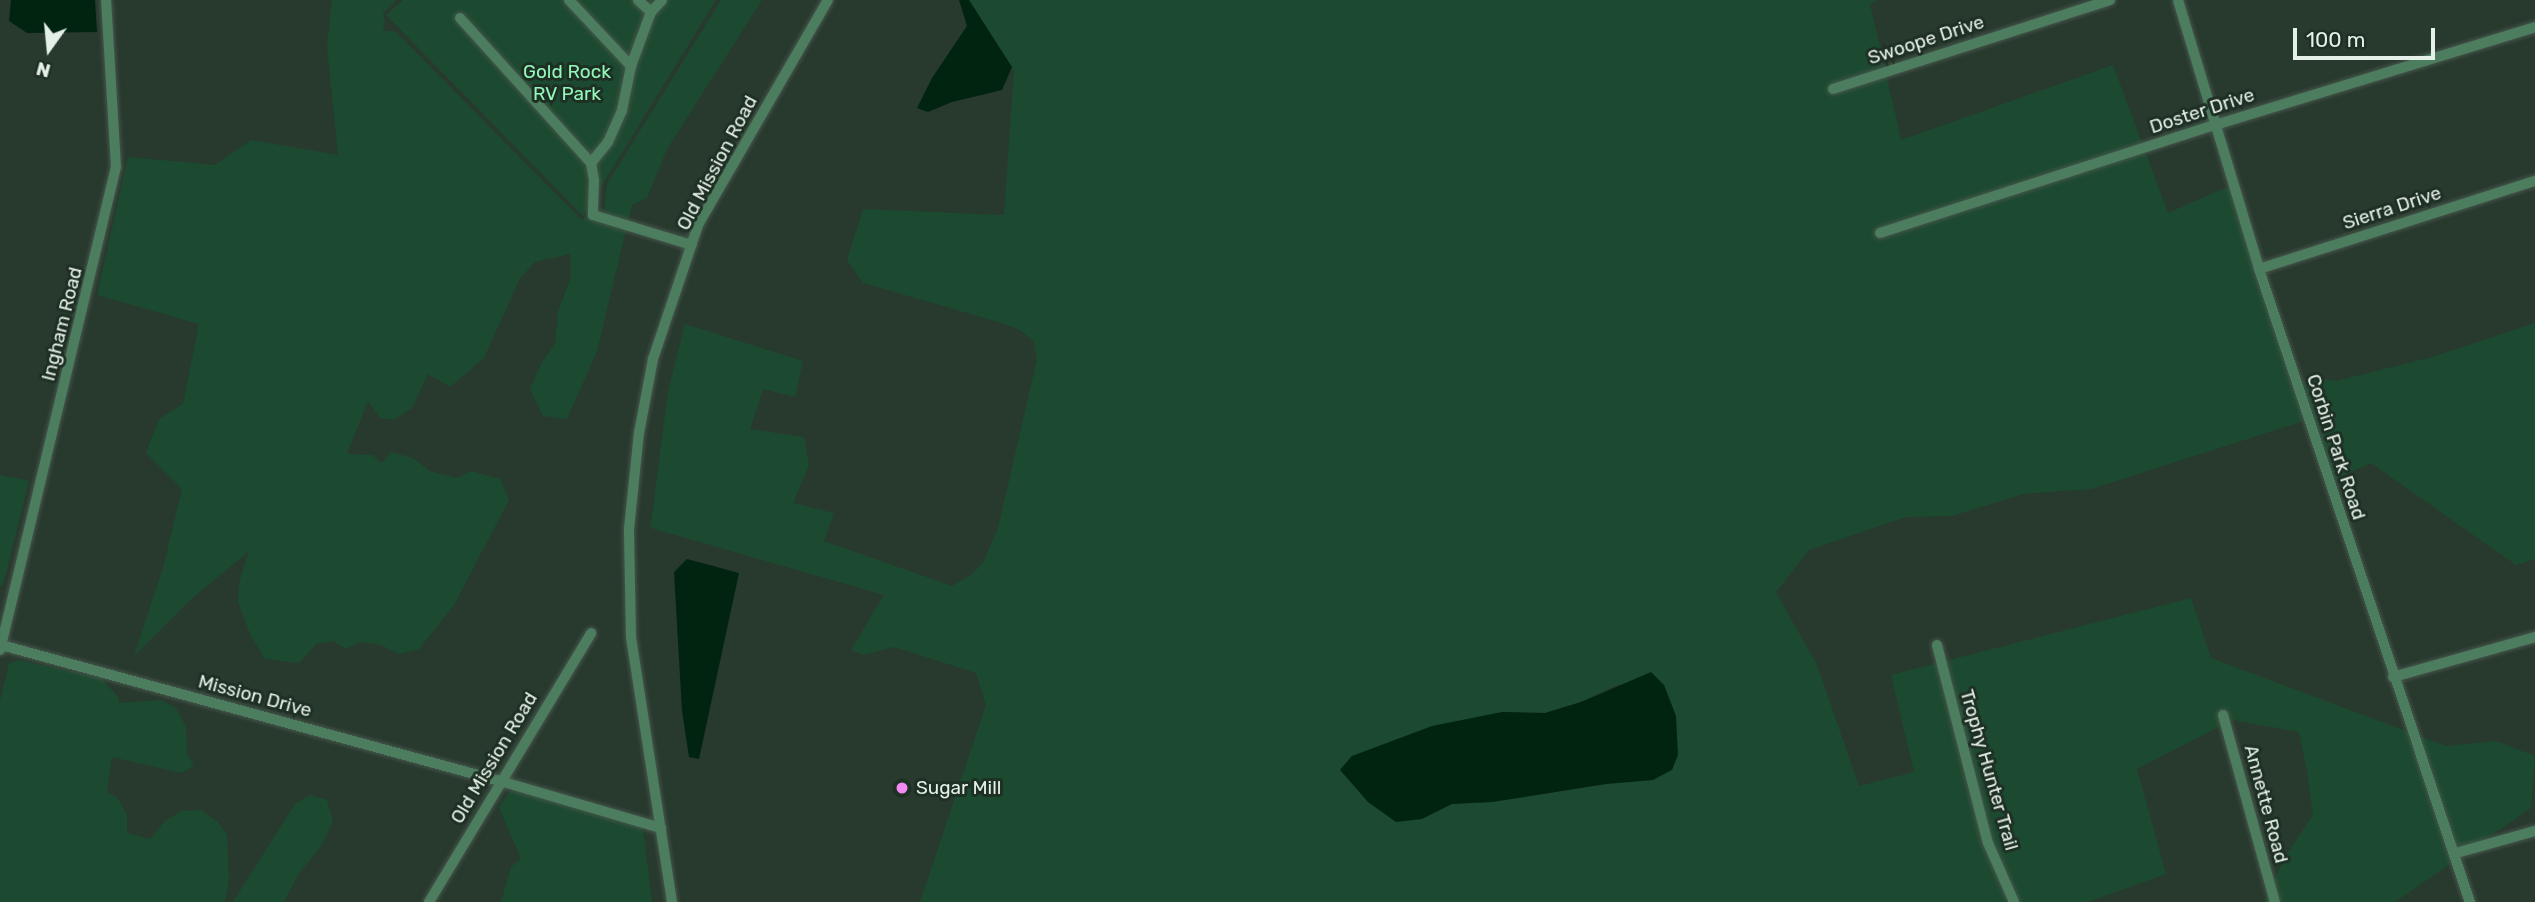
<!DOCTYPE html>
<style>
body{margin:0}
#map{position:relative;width:2535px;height:902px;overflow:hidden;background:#28392e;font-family:Rubik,sans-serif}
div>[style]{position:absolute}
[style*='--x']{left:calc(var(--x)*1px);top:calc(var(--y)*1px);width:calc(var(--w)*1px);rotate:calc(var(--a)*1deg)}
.green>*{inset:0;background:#1c4a30}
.water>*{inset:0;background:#002410}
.roads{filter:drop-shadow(0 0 2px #46564c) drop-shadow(0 0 2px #46564c)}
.minor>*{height:10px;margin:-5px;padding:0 5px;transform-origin:5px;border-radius:5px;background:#4c7d5e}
.dots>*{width:19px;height:19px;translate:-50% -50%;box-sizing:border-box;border:4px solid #1e2f24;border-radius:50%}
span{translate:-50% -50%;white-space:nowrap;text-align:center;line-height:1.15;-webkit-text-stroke:6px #1e2f24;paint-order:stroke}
.street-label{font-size:19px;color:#e5f0e8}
.park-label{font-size:19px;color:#93f7ba}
.poi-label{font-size:19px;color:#e5f0e8}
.left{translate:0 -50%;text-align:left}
.north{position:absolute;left:14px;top:14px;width:70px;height:70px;-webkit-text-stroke:5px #1e2f24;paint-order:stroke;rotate:195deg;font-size:19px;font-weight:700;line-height:28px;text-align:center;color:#e5f0e8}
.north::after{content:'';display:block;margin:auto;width:24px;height:32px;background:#e5f0e8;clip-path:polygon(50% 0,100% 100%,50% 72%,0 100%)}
.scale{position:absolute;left:2293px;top:28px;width:142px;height:32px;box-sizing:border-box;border:4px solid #e5f0e8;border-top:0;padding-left:9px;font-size:21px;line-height:24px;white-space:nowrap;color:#e5f0e8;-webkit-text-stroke:5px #1e2f24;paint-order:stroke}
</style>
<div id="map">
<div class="green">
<div style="clip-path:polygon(332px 0,396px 0,383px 13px,385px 21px,383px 31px,395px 31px,582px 220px,589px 213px,604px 213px,607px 184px,721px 0,762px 0,667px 149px,647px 198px,632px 205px,597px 351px,567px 419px,543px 416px,530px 389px,541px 364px,555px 344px,558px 312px,571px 277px,570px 254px,535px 262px,520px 278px,484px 358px,450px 387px,428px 374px,412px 408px,394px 420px,380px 418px,368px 401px,347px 454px,372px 455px,382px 463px,391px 452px,413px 458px,430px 471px,457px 478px,471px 471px,500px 479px,509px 500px,454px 605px,419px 649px,399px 654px,381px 645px,361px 642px,346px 649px,333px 641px,316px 644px,299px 663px,265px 659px,250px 634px,238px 602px,239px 583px,249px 551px,188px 602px,134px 656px,163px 568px,182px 489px,146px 453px,159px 419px,183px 404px,199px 324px,97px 295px,128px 157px,215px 165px,251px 140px,338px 155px,327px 47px)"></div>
<div style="clip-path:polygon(403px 0,716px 0,583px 216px,386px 15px)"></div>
<div style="clip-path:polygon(evenodd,969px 0,1877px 0,1870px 4px,1901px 140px,2113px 65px,2168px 213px,2234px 184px,2301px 382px,2315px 378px,2336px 381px,2432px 357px,2535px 323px,2535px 559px,2516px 565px,2371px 463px,2332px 481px,2313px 418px,2091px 489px,2023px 494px,1952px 516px,1906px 517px,1809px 550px,1776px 592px,1817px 665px,1859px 786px,1914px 772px,1891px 675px,2191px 598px,2211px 658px,2446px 746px,2496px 741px,2535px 756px,2531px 808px,2395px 902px,2265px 902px,2283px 860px,2313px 815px,2307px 771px,2299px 732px,2232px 720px,2137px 769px,2166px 874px,2088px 902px,920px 902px,986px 705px,976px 673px,894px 647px,863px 655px,851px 650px,884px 595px,651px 528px,651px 524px,668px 391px,685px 324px,803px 361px,795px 397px,763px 389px,750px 429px,804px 437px,809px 466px,793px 503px,834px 513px,824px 541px,952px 586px,971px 575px,983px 563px,998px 528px,1037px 359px,1034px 342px,1020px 330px,1002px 323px,863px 283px,847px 260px,863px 209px,1004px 215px,1014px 71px,969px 0,1619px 684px,1653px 780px,1606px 784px,1492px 802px,1452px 804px,1351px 781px,1340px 770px,1352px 756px,1502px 712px,1545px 713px,1581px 702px,1619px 684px)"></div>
<div style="clip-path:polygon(0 475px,29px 481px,3px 585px,0 586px)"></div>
<div style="clip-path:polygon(18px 660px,101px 678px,118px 697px,118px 703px,162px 700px,176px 708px,186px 727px,187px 754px,194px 766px,181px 773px,112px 757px,107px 792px,117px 797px,127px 815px,127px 833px,150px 839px,165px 821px,182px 811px,201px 810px,218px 822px,227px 835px,229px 881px,225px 902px,0 902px,0 702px,9px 663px)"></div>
<div style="clip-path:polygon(512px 789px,642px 820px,652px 902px,501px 902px,511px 867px,521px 859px,499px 807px)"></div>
<div style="clip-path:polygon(310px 795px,327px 800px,333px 822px,320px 848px,299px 873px,284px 902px,233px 902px,295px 804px)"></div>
</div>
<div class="water">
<div style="clip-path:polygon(11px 0,95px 0,97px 32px,27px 33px,9px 21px)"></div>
<div style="clip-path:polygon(959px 0,969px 0,1012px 67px,1002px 90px,952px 102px,928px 112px,917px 108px,932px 78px,967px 26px)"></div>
<div style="clip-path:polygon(687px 559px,739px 573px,699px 759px,689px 757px,682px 711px,674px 572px)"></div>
<div style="clip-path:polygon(1651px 672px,1664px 685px,1676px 716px,1678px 755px,1672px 770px,1653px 780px,1606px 784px,1492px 802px,1452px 804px,1422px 819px,1396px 822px,1368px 802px,1340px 770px,1352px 756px,1432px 726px,1502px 712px,1545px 713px,1581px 702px)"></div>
</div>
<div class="roads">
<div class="minor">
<div style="--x:569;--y:0;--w:91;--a:46.8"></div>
<div style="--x:638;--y:0;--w:18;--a:43"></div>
<div style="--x:2178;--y:0;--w:281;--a:73.2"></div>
<div style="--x:2259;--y:269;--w:667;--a:71.57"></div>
<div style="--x:460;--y:18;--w:195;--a:47.9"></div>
<div style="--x:591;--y:163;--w:17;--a:80"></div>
<div style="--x:594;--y:180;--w:35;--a:92"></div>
<div style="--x:593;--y:215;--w:103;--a:16.9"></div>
<div style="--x:1833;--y:89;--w:291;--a:-17.8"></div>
<div style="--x:591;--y:163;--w:27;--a:-51"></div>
<div style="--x:608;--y:142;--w:35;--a:-66"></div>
<div style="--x:622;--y:110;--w:45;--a:-78.4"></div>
<div style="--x:631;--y:66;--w:58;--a:-69.7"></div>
<div style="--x:651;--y:12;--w:16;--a:-47"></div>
<div style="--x:1880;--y:233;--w:352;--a:-17.9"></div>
<div style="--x:2215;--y:125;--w:335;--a:-17"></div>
<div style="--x:2259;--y:269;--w:290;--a:-17.7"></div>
<div style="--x:1;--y:645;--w:517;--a:15.25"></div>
<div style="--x:500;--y:781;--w:168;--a:16.3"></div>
<div style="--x:1937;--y:645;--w:204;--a:75.6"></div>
<div style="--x:1988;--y:843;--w:64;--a:66.2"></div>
<div style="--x:0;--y:650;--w:497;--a:-76.5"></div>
<div style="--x:116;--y:167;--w:167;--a:-93.4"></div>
<div style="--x:2393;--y:677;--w:148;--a:-15.7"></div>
<div style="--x:2223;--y:715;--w:194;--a:74.5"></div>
<div style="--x:2456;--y:853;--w:82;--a:-15.6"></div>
<div style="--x:429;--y:902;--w:314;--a:-58.9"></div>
<div style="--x:672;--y:902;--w:268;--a:-98.8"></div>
<div style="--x:631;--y:637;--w:108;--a:-91.1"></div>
<div style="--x:629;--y:529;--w:97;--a:-84.1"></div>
<div style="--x:639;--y:433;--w:75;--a:-79.3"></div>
<div style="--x:653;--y:359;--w:141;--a:-71.4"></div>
<div style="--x:698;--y:225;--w:260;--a:-60"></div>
</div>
</div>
<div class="dots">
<div style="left:902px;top:788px;background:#f28af3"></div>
</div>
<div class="street-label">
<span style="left:1926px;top:40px;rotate:-18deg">Swoope Drive</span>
<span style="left:2202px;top:111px;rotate:-18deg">Doster Drive</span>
<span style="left:717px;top:163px;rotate:-62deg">Old Mission Road</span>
<span style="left:2392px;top:208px;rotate:-18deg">Sierra Drive</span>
<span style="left:62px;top:324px;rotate:-76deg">Ingham Road</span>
<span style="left:2336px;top:447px;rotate:72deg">Corbin Park Road</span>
<span style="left:255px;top:696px;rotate:15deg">Mission Drive</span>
<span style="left:494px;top:758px;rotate:-59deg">Old Mission Road</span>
<span style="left:1989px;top:770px;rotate:74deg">Trophy Hunter Trail</span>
<span style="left:2266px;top:804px;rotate:75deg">Annette Road</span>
</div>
<div class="park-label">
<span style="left:567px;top:83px">Gold Rock<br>RV Park</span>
</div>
<div class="poi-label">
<span class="left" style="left:916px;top:788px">Sugar Mill</span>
</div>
<div class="north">N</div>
<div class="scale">100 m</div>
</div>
